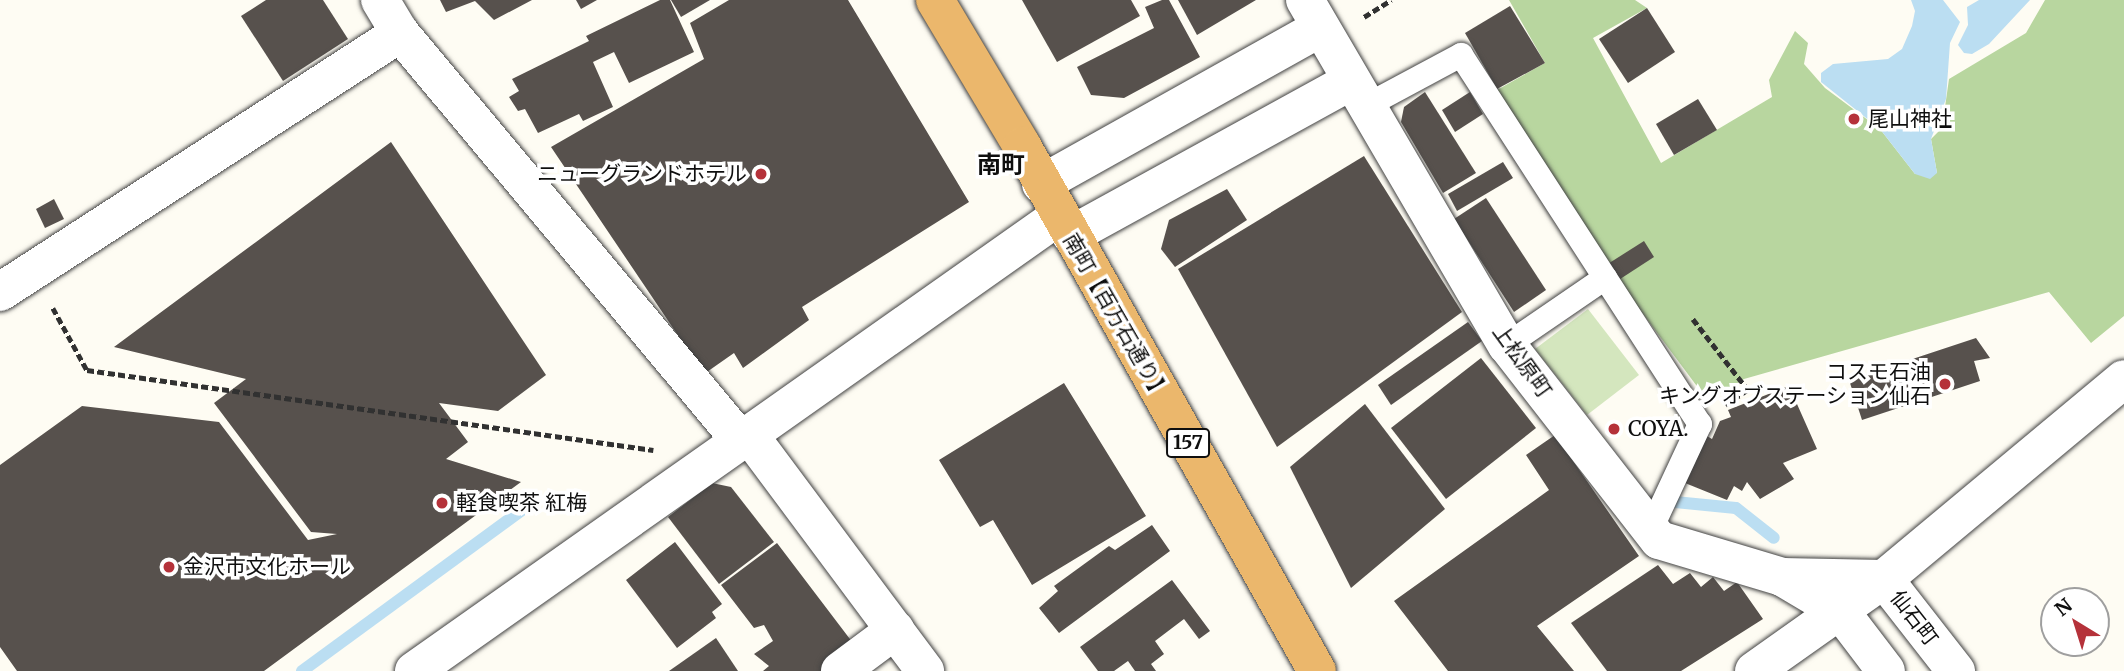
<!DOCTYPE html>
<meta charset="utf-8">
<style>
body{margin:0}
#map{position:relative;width:2124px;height:671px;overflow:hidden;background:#fefcf3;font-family:Merriweather,"Noto Sans JP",serif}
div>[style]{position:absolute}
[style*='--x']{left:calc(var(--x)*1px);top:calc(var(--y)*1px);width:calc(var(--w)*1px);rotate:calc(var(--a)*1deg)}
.green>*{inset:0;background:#d4e6be}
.forest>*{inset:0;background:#b8d69f}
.water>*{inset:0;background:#bbdef2}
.stream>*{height:12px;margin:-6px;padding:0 6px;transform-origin:6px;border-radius:6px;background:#bbdef2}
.building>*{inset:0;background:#57514d}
.path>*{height:4.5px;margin-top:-2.25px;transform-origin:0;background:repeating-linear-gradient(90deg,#313131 0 7px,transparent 0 10.5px)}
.roads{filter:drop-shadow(0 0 2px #424242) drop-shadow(0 0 2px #424242)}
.service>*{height:24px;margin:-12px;padding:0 12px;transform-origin:12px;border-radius:12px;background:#fff}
.minor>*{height:38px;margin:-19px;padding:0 19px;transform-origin:19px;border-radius:19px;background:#fff}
.tertiary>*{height:38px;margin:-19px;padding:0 19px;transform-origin:19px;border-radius:19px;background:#fff}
.trunk>*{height:38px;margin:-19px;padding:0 19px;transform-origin:19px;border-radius:19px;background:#ebb76c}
.dots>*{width:19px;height:19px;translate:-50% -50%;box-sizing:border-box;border:4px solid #fff;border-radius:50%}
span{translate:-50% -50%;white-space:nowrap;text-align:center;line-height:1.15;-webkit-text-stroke:7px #fff;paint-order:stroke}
.shield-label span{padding:2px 5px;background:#fff;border:2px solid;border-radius:5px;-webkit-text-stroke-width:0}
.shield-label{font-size:19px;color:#0f0f0f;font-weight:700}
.poi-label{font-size:21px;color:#0f0f0f}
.left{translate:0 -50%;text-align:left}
.right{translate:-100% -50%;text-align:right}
.street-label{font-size:21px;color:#0f0f0f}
.quarter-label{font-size:24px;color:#0f0f0f;font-weight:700}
.north{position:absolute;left:2040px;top:587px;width:70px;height:70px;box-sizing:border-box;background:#fff;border:2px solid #9f9f9f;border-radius:50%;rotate:322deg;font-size:19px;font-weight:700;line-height:28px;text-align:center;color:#0f0f0f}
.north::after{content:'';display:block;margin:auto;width:24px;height:32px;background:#b5323a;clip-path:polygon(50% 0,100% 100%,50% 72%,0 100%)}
</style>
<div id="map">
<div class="green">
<div style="clip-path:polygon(1588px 309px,1639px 375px,1587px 415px,1535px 349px)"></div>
</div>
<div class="forest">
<div style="clip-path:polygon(1509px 0,1635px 0,1647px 8px,1593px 38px,1661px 163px,1772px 97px,1769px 80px,1795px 31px,1808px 43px,1804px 64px,1825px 88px,1880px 129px,1915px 174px,1937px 173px,1931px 139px,1942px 128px,1949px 79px,2026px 33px,2045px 0,2124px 0,2124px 316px,2091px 343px,2049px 292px,1744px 379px,1708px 401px,1593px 247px,1497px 90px,1545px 63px)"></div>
</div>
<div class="water">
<div style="clip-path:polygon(1911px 0,1943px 0,1960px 22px,1950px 43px,1946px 99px,1931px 139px,1937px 173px,1930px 179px,1915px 174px,1880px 129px,1821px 82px,1821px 73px,1833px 64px,1888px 59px,1902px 49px,1912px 26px,1915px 11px)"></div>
<div style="clip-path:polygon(1979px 0,2030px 0,1989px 44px,1972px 54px,1964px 53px,1958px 45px,1968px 25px,1967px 7px)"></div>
</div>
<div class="stream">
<div style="--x:1675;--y:502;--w:61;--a:5.6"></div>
<div style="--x:1736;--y:508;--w:48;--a:38.3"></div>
<div style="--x:302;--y:671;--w:283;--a:-36.2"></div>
</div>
<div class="building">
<div style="clip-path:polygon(266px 0,323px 0,348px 39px,283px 81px,241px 16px)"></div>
<div style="clip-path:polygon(440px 0,532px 0,494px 20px,475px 1px,446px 12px)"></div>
<div style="clip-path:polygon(576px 0,597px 0,581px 9px)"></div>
<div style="clip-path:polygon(660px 0,670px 0,694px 52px,629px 83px,614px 52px,593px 62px,613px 107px,583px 121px,579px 114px,538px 133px,525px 109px,518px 111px,509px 97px,519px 91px,512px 79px,589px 41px,586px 36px)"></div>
<div style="clip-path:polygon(671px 0,710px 0,681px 17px)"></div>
<div style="clip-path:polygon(729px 0,848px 0,969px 202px,802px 307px,809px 320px,743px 368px,734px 353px,704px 374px,551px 147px,704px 59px,690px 23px)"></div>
<div style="clip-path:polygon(1022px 0,1131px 0,1140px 16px,1057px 62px)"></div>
<div style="clip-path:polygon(1162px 0,1169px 0,1200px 57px,1124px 98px,1091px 95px,1077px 67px,1154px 28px,1145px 7px)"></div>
<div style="clip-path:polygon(1178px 0,1256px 0,1197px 35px)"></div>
<div style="clip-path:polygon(1510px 6px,1545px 63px,1497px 89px,1465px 33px)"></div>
<div style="clip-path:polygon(1647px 8px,1675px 52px,1628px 83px,1599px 39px)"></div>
<div style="clip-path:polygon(1425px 92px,1476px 173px,1443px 193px,1401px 122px,1404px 107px)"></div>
<div style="clip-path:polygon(1470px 92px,1483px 114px,1455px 132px,1442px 110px)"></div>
<div style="clip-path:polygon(1698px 99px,1717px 130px,1674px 155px,1656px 124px)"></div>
<div style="clip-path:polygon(391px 142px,546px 375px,498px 411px,439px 403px,468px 442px,446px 459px,521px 482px,264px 671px,17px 671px,0 647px,0 465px,82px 406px,219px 422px,308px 540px,337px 534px,311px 532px,214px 403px,246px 379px,114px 347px)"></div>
<div style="clip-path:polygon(1364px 156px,1462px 312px,1277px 447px,1178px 269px)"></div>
<div style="clip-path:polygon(1503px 162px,1513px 178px,1457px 211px,1448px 194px)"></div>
<div style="clip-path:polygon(1227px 189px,1247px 220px,1175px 267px,1161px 249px,1169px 220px)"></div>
<div style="clip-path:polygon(1486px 198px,1546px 290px,1514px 312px,1454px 219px)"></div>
<div style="clip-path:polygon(54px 199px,64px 219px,45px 228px,36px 209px)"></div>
<div style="clip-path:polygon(1644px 241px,1654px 257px,1614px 283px,1603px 267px)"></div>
<div style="clip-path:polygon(1468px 322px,1482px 341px,1391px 405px,1378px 385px)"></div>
<div style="clip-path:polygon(1976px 338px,1990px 358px,1974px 361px,1980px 381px,1862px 420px,1849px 380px)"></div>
<div style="clip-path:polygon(1481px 358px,1536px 428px,1446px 499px,1391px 428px)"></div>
<div style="clip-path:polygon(1064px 383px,1146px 516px,1032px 585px,993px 520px,980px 527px,939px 460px)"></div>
<div style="clip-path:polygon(1789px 386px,1817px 449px,1783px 463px,1794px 479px,1760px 499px,1747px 482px,1742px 491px,1734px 486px,1727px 500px,1685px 483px,1707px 436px,1712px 439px,1720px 421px,1731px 417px,1728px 410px)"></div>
<div style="clip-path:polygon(1365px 404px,1445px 509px,1351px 588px,1290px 467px)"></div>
<div style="clip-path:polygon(1555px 435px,1639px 556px,1537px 626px,1574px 671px,1448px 671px,1394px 601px,1549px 490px,1526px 455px)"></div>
<div style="clip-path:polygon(712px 483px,731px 487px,774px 542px,719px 584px,668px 517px)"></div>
<div style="clip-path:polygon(1152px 525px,1170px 551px,1059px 633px,1039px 608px,1058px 591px,1054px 586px,1109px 546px,1115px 550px)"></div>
<div style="clip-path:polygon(675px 542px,722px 604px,712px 612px,716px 618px,677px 648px,626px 580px)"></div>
<div style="clip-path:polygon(777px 543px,859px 651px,831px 671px,763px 671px,769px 666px,754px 654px,773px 641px,764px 625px,754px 628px,721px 585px)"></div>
<div style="clip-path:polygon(1658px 565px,1673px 584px,1690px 573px,1701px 587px,1713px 577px,1724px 591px,1737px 582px,1763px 619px,1681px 671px,1607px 671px,1571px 623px)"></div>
<div style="clip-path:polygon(1172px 580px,1210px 631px,1199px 639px,1184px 619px,1155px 641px,1164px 654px,1151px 664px,1156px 671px,1135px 671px,1128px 661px,1114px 671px,1098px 671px,1080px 647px)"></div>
<div style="clip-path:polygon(716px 638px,738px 671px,669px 671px)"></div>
</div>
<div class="path">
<div style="--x:1364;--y:17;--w:32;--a:-32"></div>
<div style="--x:53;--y:308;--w:71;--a:61.3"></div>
<div style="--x:87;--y:370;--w:572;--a:8.05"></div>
<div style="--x:1693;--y:319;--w:90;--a:52.2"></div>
<div style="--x:1748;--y:390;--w:27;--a:146"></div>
</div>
<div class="roads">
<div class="service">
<div style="--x:1366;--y:106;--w:108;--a:-28.2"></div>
<div style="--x:1461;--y:55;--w:440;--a:57.1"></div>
<div style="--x:1700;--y:424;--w:116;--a:115"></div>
<div style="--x:1507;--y:345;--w:119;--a:-34.4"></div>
</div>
<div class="minor">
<div style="--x:380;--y:0;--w:39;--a:59"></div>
<div style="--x:400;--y:33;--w:532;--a:50.11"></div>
<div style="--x:1305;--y:0;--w:400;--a:59.7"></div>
<div style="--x:1507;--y:345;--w:247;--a:52.1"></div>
<div style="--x:1659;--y:540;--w:128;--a:16.7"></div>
<div style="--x:1782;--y:577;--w:69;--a:30.7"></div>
<div style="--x:1041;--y:184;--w:320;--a:-29.2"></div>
<div style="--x:1071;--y:235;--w:320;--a:-28.8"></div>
<div style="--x:0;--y:292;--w:477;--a:-32.9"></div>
<div style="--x:750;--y:436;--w:293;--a:53.3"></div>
<div style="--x:414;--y:671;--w:789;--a:-35.2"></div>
<div style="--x:840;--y:671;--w:69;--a:-36.7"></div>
</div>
<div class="tertiary">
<div style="--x:1782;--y:577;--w:102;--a:1.1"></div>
<div style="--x:1884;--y:579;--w:117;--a:52"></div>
<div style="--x:1841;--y:612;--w:74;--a:52.7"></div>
<div style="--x:1754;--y:671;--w:159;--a:-35.3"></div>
<div style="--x:1884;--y:579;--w:312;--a:-39.8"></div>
</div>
<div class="trunk">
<div style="--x:935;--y:0;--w:170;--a:59.2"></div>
<div style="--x:1022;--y:146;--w:602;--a:60.67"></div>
</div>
</div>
<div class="dots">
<div style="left:1854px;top:119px;background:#b5323a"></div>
<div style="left:761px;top:174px;background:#b5323a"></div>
<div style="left:1945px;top:384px;background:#b5323a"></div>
<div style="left:1614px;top:429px;background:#b5323a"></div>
<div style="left:442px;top:503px;background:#b5323a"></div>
<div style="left:169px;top:567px;background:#b5323a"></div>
</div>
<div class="shield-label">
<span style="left:1188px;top:443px">157</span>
</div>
<div class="poi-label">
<span class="left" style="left:1868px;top:119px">尾山神社</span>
<span class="right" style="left:747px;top:174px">ニューグランドホテル</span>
<span class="right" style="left:1931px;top:384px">コスモ石油<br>キングオブステーション仙石</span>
<span class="left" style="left:1628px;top:429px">COYA.</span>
<span class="left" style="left:456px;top:503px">軽食喫茶 紅梅</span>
<span class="left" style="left:183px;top:567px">金沢市文化ホール</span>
</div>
<div class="street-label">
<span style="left:1116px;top:317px;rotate:60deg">南町【百万石通り】</span>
<span style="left:1522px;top:361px;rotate:54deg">上松原町</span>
<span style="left:1914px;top:618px;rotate:52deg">仙石町</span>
</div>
<div class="quarter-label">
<span style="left:1001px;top:165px">南町</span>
</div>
<div class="north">N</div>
</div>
